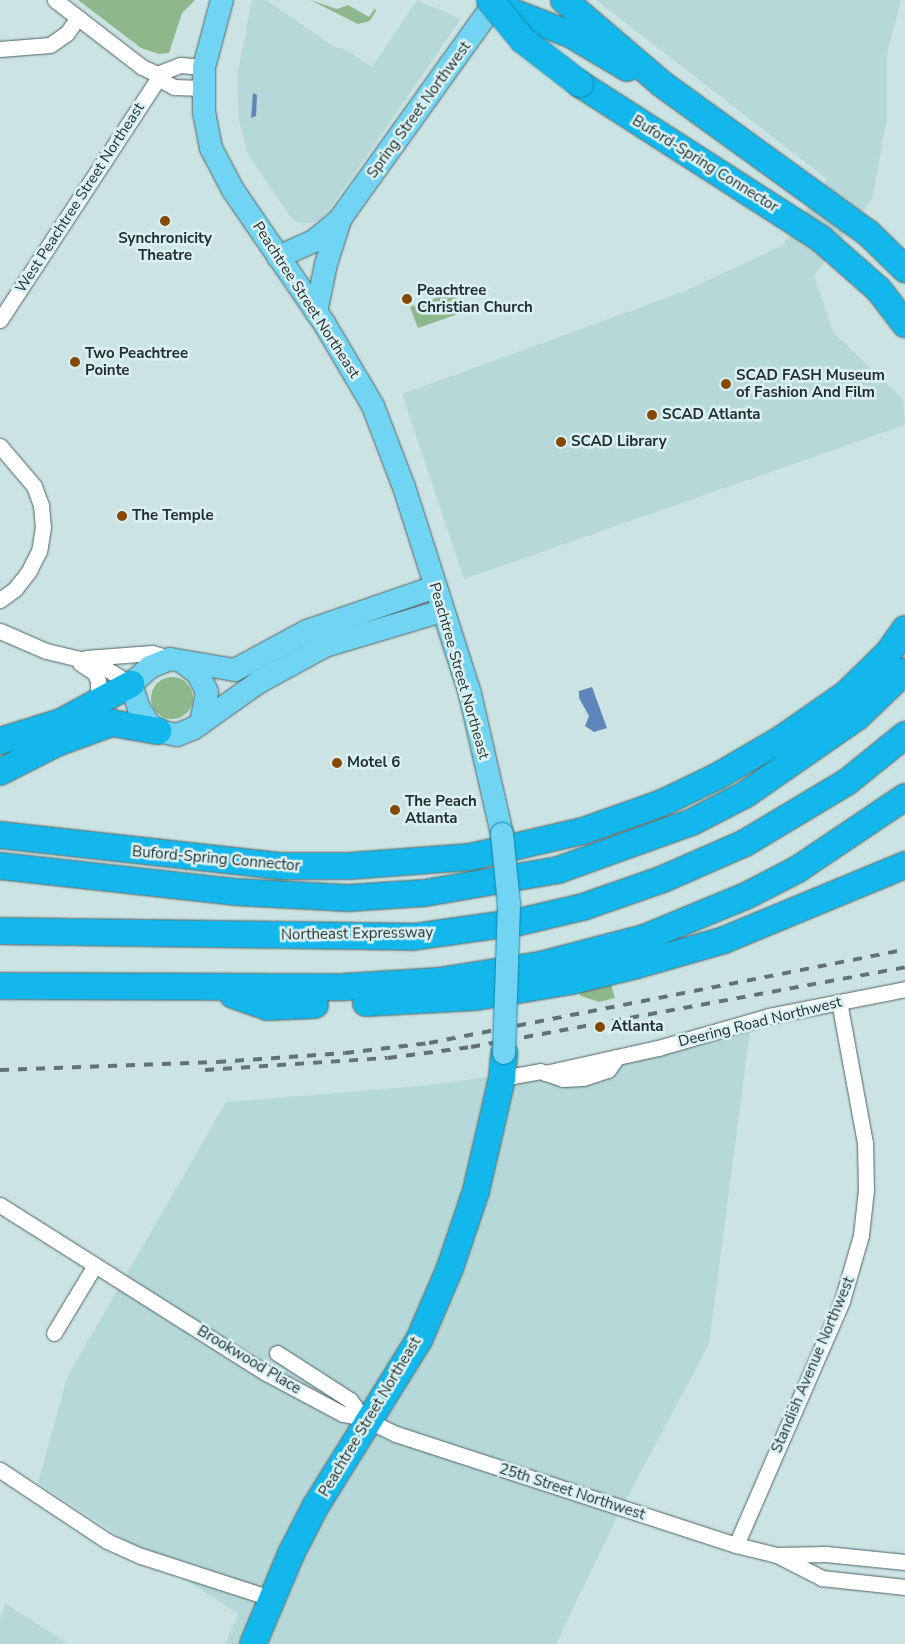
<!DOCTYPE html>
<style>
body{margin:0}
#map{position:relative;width:905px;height:1644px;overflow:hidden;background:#cce3e4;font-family:"Nunito Sans",sans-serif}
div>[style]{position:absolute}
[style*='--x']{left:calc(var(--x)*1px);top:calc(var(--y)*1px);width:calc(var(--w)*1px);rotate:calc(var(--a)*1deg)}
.built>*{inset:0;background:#b7d8d9}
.green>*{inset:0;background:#8eb88c}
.round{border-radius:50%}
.water>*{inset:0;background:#5f86b9}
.roads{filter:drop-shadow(0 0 1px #4f6465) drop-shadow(0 0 1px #4f6465)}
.street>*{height:15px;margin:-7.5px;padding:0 7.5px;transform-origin:7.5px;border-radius:7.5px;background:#fff}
.primary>*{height:22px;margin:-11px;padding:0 11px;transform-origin:11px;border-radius:11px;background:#71d4f3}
.highway>*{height:26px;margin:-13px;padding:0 13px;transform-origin:13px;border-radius:13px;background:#13b7eb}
.rail>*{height:4px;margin-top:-2px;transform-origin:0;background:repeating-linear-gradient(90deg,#647273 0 9px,transparent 0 18px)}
.bridges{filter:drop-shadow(0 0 1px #1a87a9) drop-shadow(0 0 1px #1a87a9)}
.primary-bridge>*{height:22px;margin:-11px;padding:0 11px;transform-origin:11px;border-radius:11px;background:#71d4f3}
.highway-bridge>*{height:26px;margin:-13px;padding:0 13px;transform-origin:13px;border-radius:13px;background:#13b7eb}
.dots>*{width:14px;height:14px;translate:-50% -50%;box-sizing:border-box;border:2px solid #d9f1f2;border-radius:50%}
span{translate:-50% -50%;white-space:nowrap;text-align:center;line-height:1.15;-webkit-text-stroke:5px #d9f1f2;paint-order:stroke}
.street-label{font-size:15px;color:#262f2f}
.poi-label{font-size:15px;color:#262f2f;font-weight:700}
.left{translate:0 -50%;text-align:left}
</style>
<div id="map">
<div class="built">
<div style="clip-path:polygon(252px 0,266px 0,336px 48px,345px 49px,372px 67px,417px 0,461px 19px,327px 213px,314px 223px,298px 223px,291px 218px,249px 156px,245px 144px,239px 121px,237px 76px)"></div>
<div style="clip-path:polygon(596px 0,901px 0,887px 54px,887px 119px,872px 199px,814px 276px,833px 332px,903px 399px,905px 425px,464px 579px,402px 394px,685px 291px,783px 245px,827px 179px)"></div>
<div style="clip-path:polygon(750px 1031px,709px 1344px,622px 1507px,556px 1644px,225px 1644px,238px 1614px,38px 1483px,67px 1377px,226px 1102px,422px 1086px,560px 1067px,674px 1052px)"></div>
<div style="clip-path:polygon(5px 1603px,68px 1644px,0 1644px,0 1621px)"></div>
</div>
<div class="green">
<div style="clip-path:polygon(78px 0,195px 0,182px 13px,169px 53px,159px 54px,141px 48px)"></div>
<div style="clip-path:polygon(310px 0,337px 9px,348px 5px,369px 17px,375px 8px,376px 11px,370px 21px,358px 24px)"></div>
<div style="clip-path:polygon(453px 292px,461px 313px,418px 328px,410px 307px)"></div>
<div class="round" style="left:151px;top:677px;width:42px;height:42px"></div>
<div style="clip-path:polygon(609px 978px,615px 998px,599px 1002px,581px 996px,575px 987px)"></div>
</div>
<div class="water">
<div style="clip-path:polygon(253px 93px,257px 95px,256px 116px,251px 118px)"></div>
<div style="clip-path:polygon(592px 687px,607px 728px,594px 732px,585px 726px,589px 716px,579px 698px,579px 691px)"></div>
</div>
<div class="roads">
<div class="street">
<div style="--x:55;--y:0;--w:110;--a:37.6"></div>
<div style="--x:142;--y:67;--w:21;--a:25"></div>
<div style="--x:0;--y:49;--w:50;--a:-4.6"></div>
<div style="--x:50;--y:45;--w:21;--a:-35"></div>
<div style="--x:67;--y:33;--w:19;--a:-55"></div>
<div style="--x:161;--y:76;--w:5;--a:68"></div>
<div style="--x:163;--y:81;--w:13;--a:29"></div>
<div style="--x:174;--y:87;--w:30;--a:2"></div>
<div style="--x:0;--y:320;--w:296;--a:-56.8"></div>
<div style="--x:162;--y:72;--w:19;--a:-21"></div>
<div style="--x:180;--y:65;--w:24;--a:5"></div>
<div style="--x:0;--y:446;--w:52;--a:49.6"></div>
<div style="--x:34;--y:486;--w:20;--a:70"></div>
<div style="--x:41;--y:505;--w:22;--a:85"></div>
<div style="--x:43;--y:527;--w:24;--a:99"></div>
<div style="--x:39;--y:551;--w:22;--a:117"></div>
<div style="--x:29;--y:571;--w:23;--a:128"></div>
<div style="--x:15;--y:589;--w:19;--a:144"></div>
<div style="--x:0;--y:631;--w:50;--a:23.5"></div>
<div style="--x:46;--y:651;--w:52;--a:13.2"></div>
<div style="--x:97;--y:663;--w:40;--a:32"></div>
<div style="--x:86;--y:658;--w:66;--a:-4.3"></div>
<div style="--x:152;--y:653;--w:22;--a:16"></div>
<div style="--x:80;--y:663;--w:18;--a:34"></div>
<div style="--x:95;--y:673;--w:9;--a:69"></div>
<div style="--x:98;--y:681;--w:24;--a:90"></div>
<div style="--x:545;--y:1073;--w:116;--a:-12.5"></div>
<div style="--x:658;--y:1048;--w:116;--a:-16.1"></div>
<div style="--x:769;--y:1016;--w:139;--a:-11.2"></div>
<div style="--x:502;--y:1078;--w:39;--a:-10"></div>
<div style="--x:540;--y:1071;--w:24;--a:19"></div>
<div style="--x:563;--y:1079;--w:20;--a:-3"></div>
<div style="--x:583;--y:1078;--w:26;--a:-18"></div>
<div style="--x:608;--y:1070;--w:16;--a:-55"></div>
<div style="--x:0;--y:1205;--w:312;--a:32.3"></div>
<div style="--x:264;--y:1372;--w:89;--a:28"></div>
<div style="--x:343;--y:1414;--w:20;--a:11"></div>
<div style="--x:363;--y:1418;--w:37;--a:26"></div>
<div style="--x:396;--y:1434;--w:358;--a:18.1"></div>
<div style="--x:736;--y:1545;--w:42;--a:13.7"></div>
<div style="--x:777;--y:1555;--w:49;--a:-1.2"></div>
<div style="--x:826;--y:1554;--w:79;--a:5.8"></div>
<div style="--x:54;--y:1333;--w:79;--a:-58.9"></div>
<div style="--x:277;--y:1353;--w:87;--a:32.8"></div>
<div style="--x:350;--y:1400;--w:22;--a:54"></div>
<div style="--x:0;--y:1470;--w:128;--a:33.6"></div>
<div style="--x:107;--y:1541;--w:37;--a:24"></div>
<div style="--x:141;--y:1556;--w:139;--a:18"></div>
<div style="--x:736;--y:1545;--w:266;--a:-66.5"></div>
<div style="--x:842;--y:1301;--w:69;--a:-73.9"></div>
<div style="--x:861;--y:1235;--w:45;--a:-83.7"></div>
<div style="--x:866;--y:1190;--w:47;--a:-91.2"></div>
<div style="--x:865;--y:1143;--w:143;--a:-100.4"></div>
<div style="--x:777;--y:1555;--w:51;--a:27.1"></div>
<div style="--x:822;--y:1578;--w:83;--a:6.2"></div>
</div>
<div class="primary">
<div style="--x:222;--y:0;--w:69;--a:105"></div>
<div style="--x:204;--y:67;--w:45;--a:90"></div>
<div style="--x:204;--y:112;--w:37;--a:79"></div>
<div style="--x:211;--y:148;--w:47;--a:62.4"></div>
<div style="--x:233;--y:190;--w:161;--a:55.6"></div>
<div style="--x:324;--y:323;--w:96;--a:59.4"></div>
<div style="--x:373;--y:406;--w:87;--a:69.1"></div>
<div style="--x:404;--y:487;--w:217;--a:72.3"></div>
<div style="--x:470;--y:694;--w:144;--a:77.1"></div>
<div style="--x:278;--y:257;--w:39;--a:-24"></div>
<div style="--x:314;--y:241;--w:34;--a:-40"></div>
<div style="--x:340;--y:219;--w:269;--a:-54.4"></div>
<div style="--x:316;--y:312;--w:49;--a:-78.2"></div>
<div style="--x:326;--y:264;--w:46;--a:-72.3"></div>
<div style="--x:435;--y:587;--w:135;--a:161"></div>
<div style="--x:307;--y:631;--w:82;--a:151.6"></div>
<div style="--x:235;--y:670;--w:66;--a:-170.4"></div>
<div style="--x:170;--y:659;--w:22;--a:158"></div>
<div style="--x:150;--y:667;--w:25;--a:138"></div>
<div style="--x:131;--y:684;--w:25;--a:72"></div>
<div style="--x:139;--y:708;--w:19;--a:58"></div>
<div style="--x:149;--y:724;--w:11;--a:38"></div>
<div style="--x:158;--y:731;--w:19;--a:12"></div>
<div style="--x:177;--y:735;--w:18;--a:-22"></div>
<div style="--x:194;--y:728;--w:80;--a:-35.3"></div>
<div style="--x:259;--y:682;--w:75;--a:-28.6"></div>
<div style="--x:325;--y:646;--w:122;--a:-16.7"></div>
<div style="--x:184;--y:663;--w:18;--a:38"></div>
<div style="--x:198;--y:674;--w:20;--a:63"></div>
<div style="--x:207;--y:692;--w:32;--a:101"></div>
</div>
<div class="highway">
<div style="--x:564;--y:0;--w:129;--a:40.6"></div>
<div style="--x:662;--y:84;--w:254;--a:35.9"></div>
<div style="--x:868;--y:233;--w:52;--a:44.2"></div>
<div style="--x:494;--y:5;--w:84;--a:21"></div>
<div style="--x:572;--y:35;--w:64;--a:31"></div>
<div style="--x:580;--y:84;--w:287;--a:32.7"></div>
<div style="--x:821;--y:239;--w:77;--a:41.3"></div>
<div style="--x:879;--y:290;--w:43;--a:52.6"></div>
<div style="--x:0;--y:741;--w:64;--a:-17.3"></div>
<div style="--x:61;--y:722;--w:80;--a:-28.5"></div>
<div style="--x:0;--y:772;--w:64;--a:-27"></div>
<div style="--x:57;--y:743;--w:59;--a:-20"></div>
<div style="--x:112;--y:723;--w:47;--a:9.9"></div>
<div style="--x:0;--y:835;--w:281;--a:6.3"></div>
<div style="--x:279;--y:866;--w:70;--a:0"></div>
<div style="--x:349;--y:866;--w:121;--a:-4.3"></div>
<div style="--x:470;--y:857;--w:116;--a:-13"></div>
<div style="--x:583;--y:831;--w:84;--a:-19.5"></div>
<div style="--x:662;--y:803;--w:62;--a:-25.7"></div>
<div style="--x:718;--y:776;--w:75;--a:-30.3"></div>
<div style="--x:783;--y:738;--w:77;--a:-34.9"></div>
<div style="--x:846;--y:694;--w:60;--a:-44.3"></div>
<div style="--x:889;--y:652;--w:28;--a:-55"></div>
<div style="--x:0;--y:866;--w:236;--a:6.3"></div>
<div style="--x:235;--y:892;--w:113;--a:3"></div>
<div style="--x:348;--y:898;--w:77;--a:-3.7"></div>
<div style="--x:425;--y:893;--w:135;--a:-9.8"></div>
<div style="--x:558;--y:870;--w:142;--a:-19.7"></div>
<div style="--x:692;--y:822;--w:61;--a:-27.4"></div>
<div style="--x:746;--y:794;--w:135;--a:-34.7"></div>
<div style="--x:857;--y:717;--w:66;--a:-43.8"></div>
<div style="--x:0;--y:931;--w:413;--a:0.8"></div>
<div style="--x:413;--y:937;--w:107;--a:-8.1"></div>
<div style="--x:519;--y:922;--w:66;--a:-13.2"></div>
<div style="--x:583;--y:907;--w:85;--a:-19.3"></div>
<div style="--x:663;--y:879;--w:90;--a:-23.7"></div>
<div style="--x:745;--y:843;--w:119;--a:-30.9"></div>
<div style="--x:847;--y:782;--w:75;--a:-39"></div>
<div style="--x:0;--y:986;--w:343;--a:0.2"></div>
<div style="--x:343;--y:987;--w:96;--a:-3.6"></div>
<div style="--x:439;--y:981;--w:102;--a:-9"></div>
<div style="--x:540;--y:965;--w:107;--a:-14.6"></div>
<div style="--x:644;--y:938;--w:110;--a:-22.4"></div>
<div style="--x:746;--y:896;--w:59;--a:-27.4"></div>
<div style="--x:798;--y:869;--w:129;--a:-33.9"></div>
<div style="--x:233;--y:995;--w:36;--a:19"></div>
<div style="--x:267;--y:1007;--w:48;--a:-2.4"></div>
<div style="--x:366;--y:1003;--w:110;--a:-3.1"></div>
<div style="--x:476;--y:997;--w:97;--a:-9.5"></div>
<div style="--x:572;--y:981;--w:67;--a:-13.8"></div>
<div style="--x:637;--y:965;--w:91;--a:-16"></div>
<div style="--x:724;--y:940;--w:196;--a:-22.5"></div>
<div style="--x:253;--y:1644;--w:98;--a:-67.1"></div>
<div style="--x:291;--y:1554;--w:53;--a:-62.9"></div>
<div style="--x:315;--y:1507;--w:197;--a:-58.1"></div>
<div style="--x:419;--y:1340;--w:78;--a:-66.7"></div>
<div style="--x:450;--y:1268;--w:81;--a:-71.3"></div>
<div style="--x:476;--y:1191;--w:116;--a:-77"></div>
<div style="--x:502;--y:1078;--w:25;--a:-85"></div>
</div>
</div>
<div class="rail">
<div style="--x:0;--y:1070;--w:217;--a:-2.1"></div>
<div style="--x:217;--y:1062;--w:128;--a:-4"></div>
<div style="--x:345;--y:1053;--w:85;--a:-6.8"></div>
<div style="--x:429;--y:1043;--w:485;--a:-11.1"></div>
<div style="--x:205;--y:1070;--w:183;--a:-3.8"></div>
<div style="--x:388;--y:1058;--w:84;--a:-7.5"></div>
<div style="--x:471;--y:1047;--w:441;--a:-10.4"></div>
</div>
<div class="bridges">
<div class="primary-bridge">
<div style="--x:502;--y:834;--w:70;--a:84.3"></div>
<div style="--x:509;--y:904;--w:149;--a:91.9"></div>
</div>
<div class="highway-bridge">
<div style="--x:490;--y:0;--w:52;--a:50.5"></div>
<div style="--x:523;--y:40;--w:72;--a:37.7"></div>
</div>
</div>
<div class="dots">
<div style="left:165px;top:221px;background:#854905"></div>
<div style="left:407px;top:299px;background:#854905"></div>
<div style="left:75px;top:362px;background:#854905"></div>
<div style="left:726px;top:384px;background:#854905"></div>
<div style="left:652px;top:415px;background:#854905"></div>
<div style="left:561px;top:442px;background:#854905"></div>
<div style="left:122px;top:516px;background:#854905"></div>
<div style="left:337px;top:763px;background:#854905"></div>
<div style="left:395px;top:810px;background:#854905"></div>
<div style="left:600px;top:1027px;background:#854905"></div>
</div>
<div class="street-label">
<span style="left:419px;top:110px;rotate:-54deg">Spring Street Northwest</span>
<span style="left:705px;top:164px;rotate:32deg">Buford-Spring Connector</span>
<span style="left:80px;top:198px;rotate:-57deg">West Peachtree Street Northeast</span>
<span style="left:306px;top:300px;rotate:57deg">Peachtree Street Northeast</span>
<span style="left:459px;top:671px;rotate:74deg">Peachtree Street Northeast</span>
<span style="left:216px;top:859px;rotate:5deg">Buford-Spring Connector</span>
<span style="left:357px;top:934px;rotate:-1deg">Northeast Expressway</span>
<span style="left:760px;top:1022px;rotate:-14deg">Deering Road Northwest</span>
<span style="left:249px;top:1360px;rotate:31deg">Brookwood Place</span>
<span style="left:813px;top:1365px;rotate:-67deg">Standish Avenue Northwest</span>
<span style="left:370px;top:1417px;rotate:-59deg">Peachtree Street Northeast</span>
<span style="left:572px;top:1492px;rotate:18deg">25th Street Northwest</span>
</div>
<div class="poi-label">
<span style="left:165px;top:247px">Synchronicity<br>Theatre</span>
<span class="left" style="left:417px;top:299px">Peachtree<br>Christian Church</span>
<span class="left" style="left:85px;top:362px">Two Peachtree<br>Pointe</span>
<span class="left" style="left:736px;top:384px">SCAD FASH Museum<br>of Fashion And Film</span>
<span class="left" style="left:662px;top:415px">SCAD Atlanta</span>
<span class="left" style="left:571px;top:442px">SCAD Library</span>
<span class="left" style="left:132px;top:516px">The Temple</span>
<span class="left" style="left:347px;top:763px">Motel 6</span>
<span class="left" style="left:405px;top:810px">The Peach<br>Atlanta</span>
<span class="left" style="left:611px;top:1027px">Atlanta</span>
</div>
</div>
